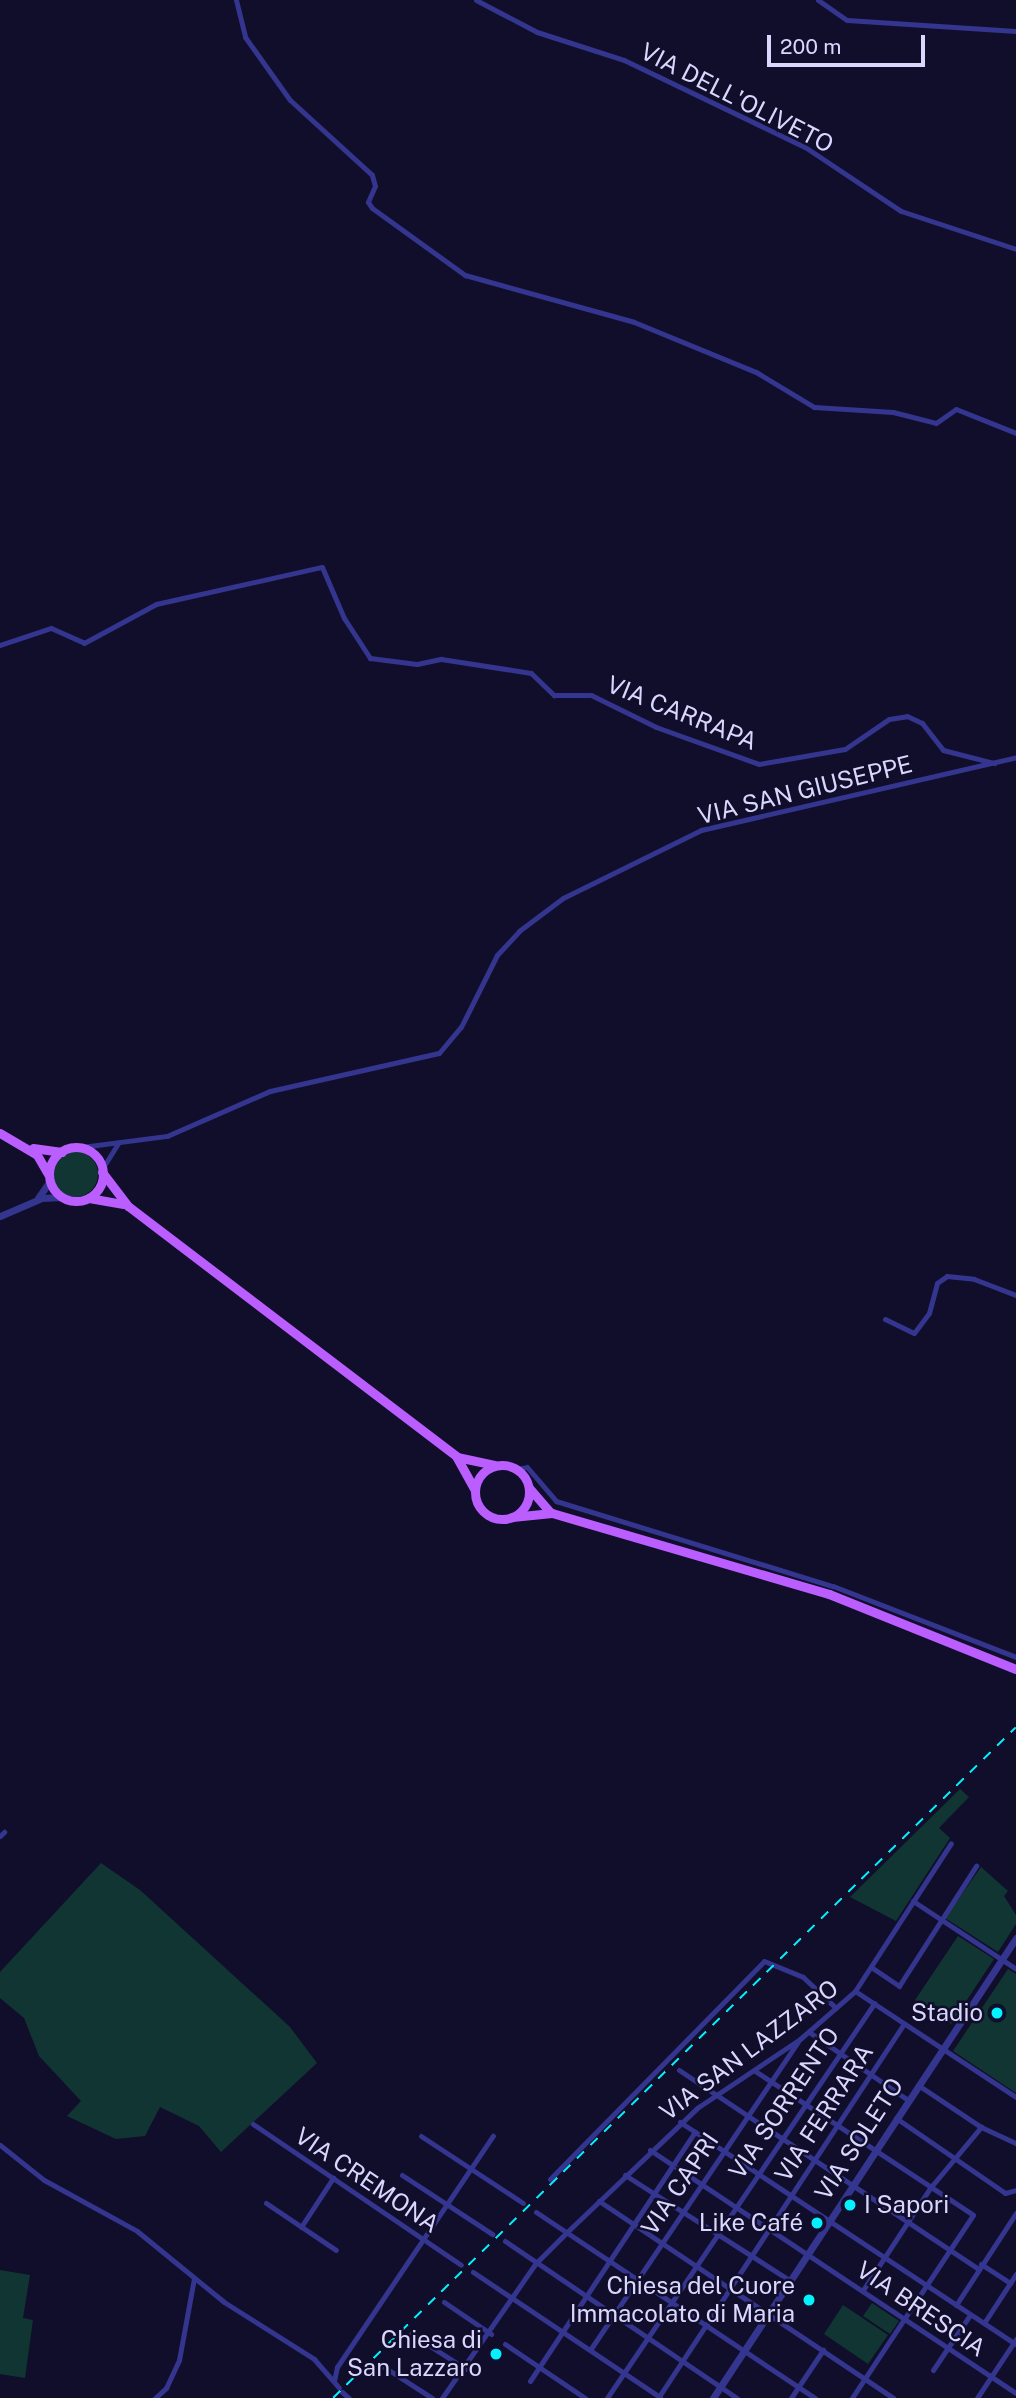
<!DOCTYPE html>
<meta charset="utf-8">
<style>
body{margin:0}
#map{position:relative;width:1016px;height:2398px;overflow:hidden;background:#110e2b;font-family:"Public Sans",sans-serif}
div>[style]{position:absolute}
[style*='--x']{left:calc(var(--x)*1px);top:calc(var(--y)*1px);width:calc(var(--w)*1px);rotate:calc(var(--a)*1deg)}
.green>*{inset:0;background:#103532}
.round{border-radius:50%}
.minor>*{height:5px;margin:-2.5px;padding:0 2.5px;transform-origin:2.5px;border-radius:2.5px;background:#34358e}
.tertiary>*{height:7px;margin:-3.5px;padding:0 3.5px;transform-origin:3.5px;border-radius:3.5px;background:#34358e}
.primary>*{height:9px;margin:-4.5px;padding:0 4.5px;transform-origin:4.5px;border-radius:4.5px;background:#bb5eff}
.primary>.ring{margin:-4.5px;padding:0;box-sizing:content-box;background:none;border:9px solid #bb5eff;border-radius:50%}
.rail>*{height:2px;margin-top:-1px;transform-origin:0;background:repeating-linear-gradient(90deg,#03f2ff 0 10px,transparent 0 19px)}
.dots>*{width:19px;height:19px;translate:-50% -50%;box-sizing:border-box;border:4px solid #110e2b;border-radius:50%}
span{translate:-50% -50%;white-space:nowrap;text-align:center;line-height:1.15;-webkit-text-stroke:5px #110e2b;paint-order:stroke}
.street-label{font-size:24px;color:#dad7ff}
.poi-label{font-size:24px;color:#dad7ff}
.right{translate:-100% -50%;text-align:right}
.left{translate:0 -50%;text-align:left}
.scale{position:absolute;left:767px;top:35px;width:158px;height:32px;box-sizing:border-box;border:4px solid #dad7ff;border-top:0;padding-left:9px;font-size:21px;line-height:24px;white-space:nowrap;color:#dad7ff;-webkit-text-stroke:5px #110e2b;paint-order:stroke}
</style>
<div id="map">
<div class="green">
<div class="round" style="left:52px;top:1151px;width:46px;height:46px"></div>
<div style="clip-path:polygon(960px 1789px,969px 1797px,939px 1828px,950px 1838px,896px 1921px,850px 1897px)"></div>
<div style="clip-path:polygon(101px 1863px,140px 1890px,290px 2027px,317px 2063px,221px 2152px,199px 2126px,160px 2107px,145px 2136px,116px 2139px,67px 2116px,81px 2101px,39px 2056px,24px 2018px,0 1998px,0 1972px)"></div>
<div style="clip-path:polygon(981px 1867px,1008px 1891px,1004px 1896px,1016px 1915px,1016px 1924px,998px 1952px,945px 1918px)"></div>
<div style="clip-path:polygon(958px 1936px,994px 1959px,951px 2024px,915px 2000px)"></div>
<div style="clip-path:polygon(1008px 1969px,1016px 1974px,1016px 2093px,953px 2051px)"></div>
<div style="clip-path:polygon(0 2270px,30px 2275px,23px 2318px,33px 2320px,25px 2378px,0 2374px)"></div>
<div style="clip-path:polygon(872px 2303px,899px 2321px,890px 2334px,863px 2316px)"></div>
<div style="clip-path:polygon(843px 2305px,888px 2335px,868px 2364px,824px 2334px)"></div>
</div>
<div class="minor">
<div style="--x:236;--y:0;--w:38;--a:76"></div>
<div style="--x:245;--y:37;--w:77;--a:54.5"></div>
<div style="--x:290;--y:100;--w:111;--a:42.4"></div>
<div style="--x:372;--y:175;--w:11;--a:75"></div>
<div style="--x:375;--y:186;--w:17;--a:114"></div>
<div style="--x:368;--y:202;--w:7;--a:56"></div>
<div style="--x:372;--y:208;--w:115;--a:35.8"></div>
<div style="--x:465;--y:275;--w:175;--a:15.5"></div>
<div style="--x:634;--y:322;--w:132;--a:22.3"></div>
<div style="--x:756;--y:372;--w:68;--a:31.1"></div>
<div style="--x:814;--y:407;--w:79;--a:3.6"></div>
<div style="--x:893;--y:412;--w:44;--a:14.3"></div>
<div style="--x:936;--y:423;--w:24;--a:-35"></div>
<div style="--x:956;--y:409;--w:65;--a:21.8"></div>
<div style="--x:476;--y:0;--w:69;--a:27.7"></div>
<div style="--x:537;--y:32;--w:91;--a:17.8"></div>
<div style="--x:624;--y:60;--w:201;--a:25.7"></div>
<div style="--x:805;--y:147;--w:115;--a:33.7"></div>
<div style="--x:901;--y:211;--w:121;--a:18.3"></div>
<div style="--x:818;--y:0;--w:35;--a:35"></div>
<div style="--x:847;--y:20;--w:169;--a:3.7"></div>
<div style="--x:0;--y:645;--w:54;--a:-18.4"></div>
<div style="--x:51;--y:628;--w:36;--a:24"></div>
<div style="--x:84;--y:643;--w:82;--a:-28.4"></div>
<div style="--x:156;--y:604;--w:170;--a:-12.6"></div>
<div style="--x:322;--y:567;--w:56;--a:66.7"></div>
<div style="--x:344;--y:618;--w:48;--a:57"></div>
<div style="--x:370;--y:658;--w:47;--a:7.3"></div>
<div style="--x:417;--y:664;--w:25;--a:-12"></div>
<div style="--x:441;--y:659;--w:91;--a:8.8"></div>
<div style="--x:531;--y:673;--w:32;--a:44"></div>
<div style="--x:554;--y:695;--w:37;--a:0"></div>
<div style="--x:591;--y:695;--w:72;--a:26.2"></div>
<div style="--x:656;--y:727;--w:109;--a:19.8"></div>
<div style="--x:759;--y:764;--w:87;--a:-9.9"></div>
<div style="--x:845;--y:749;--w:53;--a:-34.3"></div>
<div style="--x:889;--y:719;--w:18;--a:-9"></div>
<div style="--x:907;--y:716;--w:17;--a:25"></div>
<div style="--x:922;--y:723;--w:34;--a:52"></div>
<div style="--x:943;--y:750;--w:53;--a:14.3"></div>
<div style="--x:74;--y:1148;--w:94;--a:-7.4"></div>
<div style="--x:167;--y:1136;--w:112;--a:-23.6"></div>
<div style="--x:270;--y:1091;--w:173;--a:-12.7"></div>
<div style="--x:439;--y:1053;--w:34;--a:-50"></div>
<div style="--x:461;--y:1027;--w:80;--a:-63.4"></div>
<div style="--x:497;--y:955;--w:33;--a:-47"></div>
<div style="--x:519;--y:931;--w:55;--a:-36.9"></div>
<div style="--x:563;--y:898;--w:154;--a:-26.2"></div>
<div style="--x:701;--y:830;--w:323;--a:-13"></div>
<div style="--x:102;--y:1169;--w:31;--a:-58"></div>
<div style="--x:885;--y:1319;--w:32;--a:26"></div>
<div style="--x:914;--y:1333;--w:25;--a:-53"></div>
<div style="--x:929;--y:1313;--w:31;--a:-75"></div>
<div style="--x:937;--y:1283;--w:12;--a:-35"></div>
<div style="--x:947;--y:1276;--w:27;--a:6"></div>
<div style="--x:974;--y:1279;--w:45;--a:20.9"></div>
<div style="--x:516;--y:1469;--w:11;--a:-10"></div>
<div style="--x:527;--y:1467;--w:45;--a:49.5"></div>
<div style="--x:556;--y:1501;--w:290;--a:17.1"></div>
<div style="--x:833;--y:1586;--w:196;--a:21.2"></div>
<div style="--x:0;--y:1836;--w:6;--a:-45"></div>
<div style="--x:913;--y:1901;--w:123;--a:33.4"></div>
<div style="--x:871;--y:1967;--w:34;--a:34"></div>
<div style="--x:899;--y:1986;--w:143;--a:-57.3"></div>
<div style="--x:855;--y:1991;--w:193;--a:33.4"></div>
<div style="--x:809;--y:2032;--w:120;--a:34.5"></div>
<div style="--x:679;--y:2070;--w:359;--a:33.6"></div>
<div style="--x:755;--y:2071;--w:261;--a:33.4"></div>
<div style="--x:973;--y:2215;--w:219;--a:123.5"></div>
<div style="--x:918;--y:2085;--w:76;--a:33.7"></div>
<div style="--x:981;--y:2127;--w:38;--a:25"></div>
<div style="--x:896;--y:2118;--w:132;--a:34.5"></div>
<div style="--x:1005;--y:2193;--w:11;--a:-15"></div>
<div style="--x:680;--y:2122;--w:403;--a:33.5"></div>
<div style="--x:253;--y:2124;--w:251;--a:34.1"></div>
<div style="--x:421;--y:2136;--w:122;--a:33.3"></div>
<div style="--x:0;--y:2145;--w:56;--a:38.5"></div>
<div style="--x:44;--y:2180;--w:106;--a:28.7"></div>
<div style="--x:137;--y:2231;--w:112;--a:39.2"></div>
<div style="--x:224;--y:2302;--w:107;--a:32.3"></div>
<div style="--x:314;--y:2359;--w:38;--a:49"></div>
<div style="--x:650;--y:2150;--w:439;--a:33.6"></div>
<div style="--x:402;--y:2175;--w:108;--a:33.2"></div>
<div style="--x:625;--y:2175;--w:195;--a:32.6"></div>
<div style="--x:550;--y:2179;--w:305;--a:-45.5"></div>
<div style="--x:764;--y:1961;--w:42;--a:22.3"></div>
<div style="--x:803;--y:1977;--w:45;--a:43.2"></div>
<div style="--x:599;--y:2201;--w:354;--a:33.8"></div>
<div style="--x:266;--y:2203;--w:84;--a:33.9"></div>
<div style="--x:536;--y:2212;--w:335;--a:33.7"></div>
<div style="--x:301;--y:2227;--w:59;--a:-56.9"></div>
<div style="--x:505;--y:2241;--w:280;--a:34.1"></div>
<div style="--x:981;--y:2264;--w:35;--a:33"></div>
<div style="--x:473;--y:2272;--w:225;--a:33.8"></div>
<div style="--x:863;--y:2290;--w:122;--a:-56.7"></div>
<div style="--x:930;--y:2188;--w:80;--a:-50.1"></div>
<div style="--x:444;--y:2302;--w:57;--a:34.2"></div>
<div style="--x:956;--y:2305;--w:110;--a:-56.9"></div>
<div style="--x:984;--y:2323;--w:59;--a:-56.9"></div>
<div style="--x:411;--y:2334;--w:65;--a:32.5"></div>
<div style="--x:505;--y:2344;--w:97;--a:34"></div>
<div style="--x:590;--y:2350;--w:372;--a:-56"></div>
<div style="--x:381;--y:2365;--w:61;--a:32.9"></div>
<div style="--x:933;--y:2370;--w:66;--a:-56.1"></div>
<div style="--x:334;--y:2381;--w:14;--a:-78"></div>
<div style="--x:337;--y:2367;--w:279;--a:-56"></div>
<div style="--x:530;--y:2381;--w:299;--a:-56.5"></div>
<div style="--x:342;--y:2392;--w:9;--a:41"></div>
<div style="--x:155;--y:2398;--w:15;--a:-42"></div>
<div style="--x:166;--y:2388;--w:31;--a:-65"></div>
<div style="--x:179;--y:2360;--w:83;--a:-79.6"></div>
<div style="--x:442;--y:2398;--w:165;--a:-55.2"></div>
<div style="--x:536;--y:2263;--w:44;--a:-45"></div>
<div style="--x:567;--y:2232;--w:180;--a:-43.6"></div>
<div style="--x:697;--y:2108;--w:124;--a:-33.8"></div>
<div style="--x:800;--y:2039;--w:73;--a:-41.1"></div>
<div style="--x:855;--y:1991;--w:176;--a:-57"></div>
<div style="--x:607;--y:2398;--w:477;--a:-55.9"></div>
<div style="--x:658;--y:2398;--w:448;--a:-56.7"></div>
<div style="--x:791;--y:2398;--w:58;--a:-56.3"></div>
<div style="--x:977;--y:2398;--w:71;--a:-56.5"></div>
</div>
<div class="tertiary">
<div style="--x:38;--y:1198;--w:21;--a:-55"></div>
<div style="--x:0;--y:1216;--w:46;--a:-23.2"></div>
<div style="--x:42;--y:1198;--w:20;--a:-3"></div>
<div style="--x:713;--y:2398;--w:551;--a:-56.63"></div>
</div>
<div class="primary">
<div style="--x:0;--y:1133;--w:43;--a:30.7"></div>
<div style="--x:37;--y:1155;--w:22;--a:60"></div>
<div class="ring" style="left:49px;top:1147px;width:45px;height:45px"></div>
<div style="--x:33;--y:1148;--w:29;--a:8"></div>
<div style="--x:102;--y:1172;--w:43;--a:52.6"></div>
<div style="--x:128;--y:1206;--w:412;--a:37.3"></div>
<div style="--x:456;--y:1456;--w:38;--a:61"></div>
<div style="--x:89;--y:1198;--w:35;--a:10"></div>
<div style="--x:457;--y:1457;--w:38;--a:12"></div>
<div class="ring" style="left:475px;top:1465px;width:45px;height:45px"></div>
<div style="--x:530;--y:1489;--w:30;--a:49"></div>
<div style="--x:512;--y:1517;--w:40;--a:-5.7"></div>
<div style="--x:552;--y:1513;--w:289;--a:16.3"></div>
<div style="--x:829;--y:1594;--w:201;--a:21.9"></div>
</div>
<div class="rail">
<div style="--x:333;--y:2398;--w:957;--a:-44.49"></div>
</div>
<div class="dots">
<div style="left:997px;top:2013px;background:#03f2ff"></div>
<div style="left:850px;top:2205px;background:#03f2ff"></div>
<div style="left:817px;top:2223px;background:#03f2ff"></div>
<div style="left:809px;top:2300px;background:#03f2ff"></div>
<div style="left:496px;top:2354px;background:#03f2ff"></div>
</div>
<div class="street-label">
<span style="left:737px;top:98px;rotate:27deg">VIA DELL'OLIVETO</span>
<span style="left:682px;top:713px;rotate:22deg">VIA CARRAPA</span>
<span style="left:805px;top:790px;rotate:-14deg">VIA SAN GIUSEPPE</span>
<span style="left:749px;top:2050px;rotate:-37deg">VIA SAN LAZZARO</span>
<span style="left:784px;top:2103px;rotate:-56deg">VIA SORRENTO</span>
<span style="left:824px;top:2113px;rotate:-57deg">VIA FERRARA</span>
<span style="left:859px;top:2139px;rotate:-57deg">VIA SOLETO</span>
<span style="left:367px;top:2180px;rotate:34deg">VIA CREMONA</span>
<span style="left:680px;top:2184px;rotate:-56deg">VIA CAPRI</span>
<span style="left:921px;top:2309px;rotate:34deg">VIA BRESCIA</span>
</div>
<div class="poi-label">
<span class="right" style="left:983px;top:2013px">Stadio</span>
<span class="left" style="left:864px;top:2205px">I Sapori</span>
<span class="right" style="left:803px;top:2223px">Like Café</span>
<span class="right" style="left:795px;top:2300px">Chiesa del Cuore<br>Immacolato di Maria</span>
<span class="right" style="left:482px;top:2354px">Chiesa di<br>San Lazzaro</span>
</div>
<div class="scale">200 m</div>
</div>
